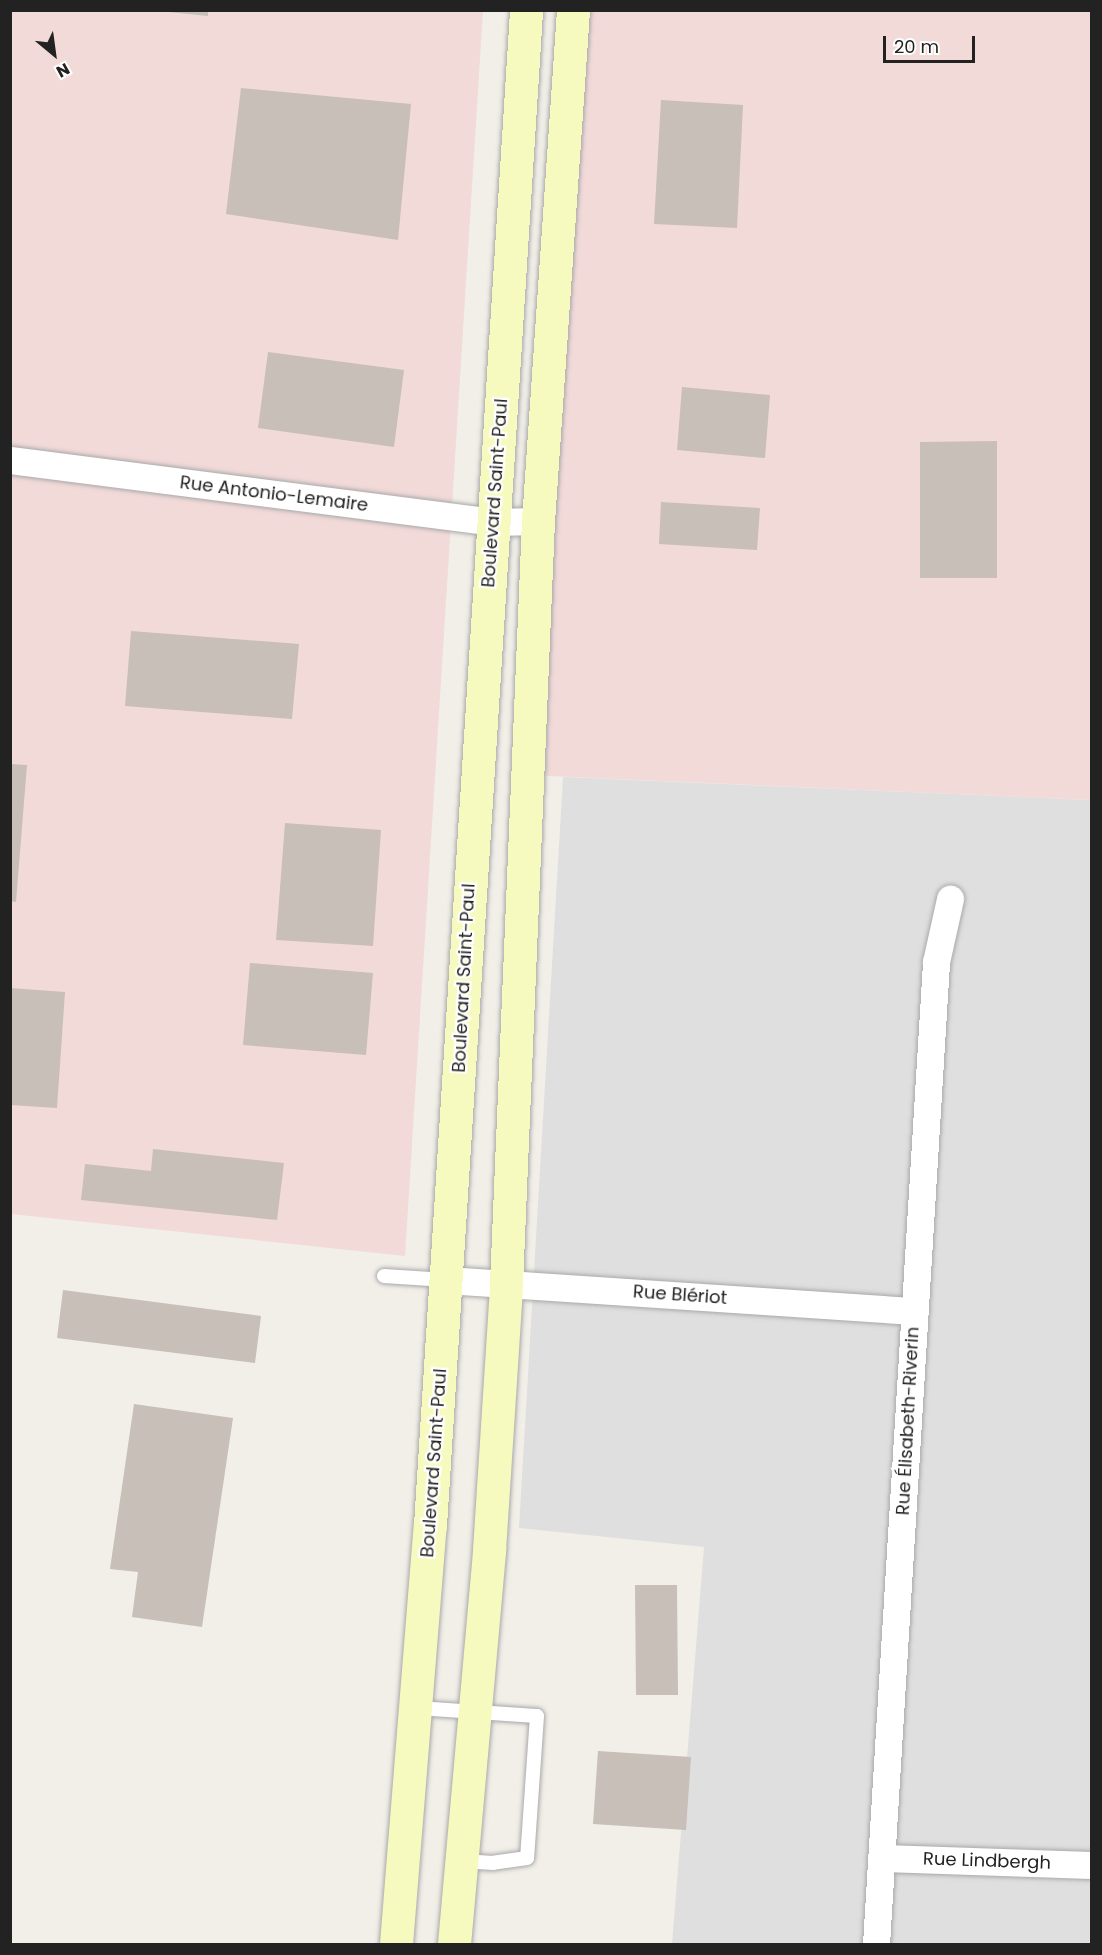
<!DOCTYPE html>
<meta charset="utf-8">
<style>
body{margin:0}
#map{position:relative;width:1102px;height:1955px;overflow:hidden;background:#f2efe9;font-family:Poppins,sans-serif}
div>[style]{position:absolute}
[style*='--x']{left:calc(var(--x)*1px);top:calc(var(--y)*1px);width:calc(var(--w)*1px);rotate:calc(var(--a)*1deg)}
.residential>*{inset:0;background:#e0dfdf}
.commercial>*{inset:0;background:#f2dad9}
.building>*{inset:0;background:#c7bfb8}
.roads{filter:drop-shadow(0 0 2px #a9a9a9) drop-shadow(0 0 2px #a9a9a9)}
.lane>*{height:14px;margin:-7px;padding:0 7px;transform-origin:7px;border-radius:7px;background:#fff}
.street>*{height:27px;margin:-13.5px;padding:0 13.5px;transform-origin:13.5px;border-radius:13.5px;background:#fff}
.secondary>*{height:33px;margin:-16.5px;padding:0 16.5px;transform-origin:16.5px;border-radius:16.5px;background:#f7fabf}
span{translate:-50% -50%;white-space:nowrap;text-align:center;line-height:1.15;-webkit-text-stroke:4.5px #fff;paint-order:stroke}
.street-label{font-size:18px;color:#222}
.frame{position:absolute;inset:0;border:12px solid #222;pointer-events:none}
.north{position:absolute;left:24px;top:24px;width:60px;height:60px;-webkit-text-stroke:4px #fff;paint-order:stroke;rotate:151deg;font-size:16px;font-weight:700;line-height:24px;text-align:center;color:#222}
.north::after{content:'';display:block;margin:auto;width:21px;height:27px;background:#222;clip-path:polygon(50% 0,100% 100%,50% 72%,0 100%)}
.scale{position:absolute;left:883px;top:36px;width:92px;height:27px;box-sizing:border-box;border:3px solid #222;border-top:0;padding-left:8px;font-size:18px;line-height:21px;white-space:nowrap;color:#222;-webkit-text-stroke:4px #fff;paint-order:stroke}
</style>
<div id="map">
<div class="residential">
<div style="clip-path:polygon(563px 777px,1091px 800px,1091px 1944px,672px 1944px,704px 1547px,519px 1528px)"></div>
</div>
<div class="commercial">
<div style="clip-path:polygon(11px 11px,483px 11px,405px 1256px,11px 1214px)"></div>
<div style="clip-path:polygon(573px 11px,1091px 11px,1091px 800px,527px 775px)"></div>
</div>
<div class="building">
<div style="clip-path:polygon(149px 10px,208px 10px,208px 16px)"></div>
<div style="clip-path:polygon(241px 88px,411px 104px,398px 240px,226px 214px)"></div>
<div style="clip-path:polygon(661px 100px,743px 105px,737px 228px,654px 224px)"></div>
<div style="clip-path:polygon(268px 352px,404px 370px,394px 447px,258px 428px)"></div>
<div style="clip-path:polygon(682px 387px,770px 395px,765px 458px,677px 450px)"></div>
<div style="clip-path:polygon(997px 441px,997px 578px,920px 578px,920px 442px)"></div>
<div style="clip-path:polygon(661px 502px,760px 508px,757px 550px,659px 544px)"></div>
<div style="clip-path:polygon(131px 631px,299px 644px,292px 719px,125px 706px)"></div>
<div style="clip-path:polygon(10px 764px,27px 765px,16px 902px,10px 901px)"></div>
<div style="clip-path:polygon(285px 823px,381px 830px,373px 946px,276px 940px)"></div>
<div style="clip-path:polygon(250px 963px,373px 973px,366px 1055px,243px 1045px)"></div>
<div style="clip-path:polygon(10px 988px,65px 992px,57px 1108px,10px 1105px)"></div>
<div style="clip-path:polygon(153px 1149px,284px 1163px,277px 1220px,81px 1200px,85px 1164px,151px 1171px)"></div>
<div style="clip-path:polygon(63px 1290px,261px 1316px,255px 1363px,57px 1338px)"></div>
<div style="clip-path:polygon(134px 1404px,233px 1418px,202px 1627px,132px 1617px,138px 1572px,110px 1569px)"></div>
<div style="clip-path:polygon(635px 1585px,677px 1585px,678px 1695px,636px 1695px)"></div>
<div style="clip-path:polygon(598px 1751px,691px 1757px,686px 1830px,593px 1824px)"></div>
</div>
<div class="roads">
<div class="lane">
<div style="--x:384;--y:1276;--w:62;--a:3.7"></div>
<div style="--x:417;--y:1708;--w:120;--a:3.8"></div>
<div style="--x:537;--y:1716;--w:142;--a:94"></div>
<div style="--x:527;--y:1858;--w:34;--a:172"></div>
<div style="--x:493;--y:1863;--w:30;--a:-176"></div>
</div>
<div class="street">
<div style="--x:10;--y:460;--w:487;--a:7.3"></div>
<div style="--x:493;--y:522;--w:45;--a:-1.3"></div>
<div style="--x:446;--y:1280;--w:470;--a:3.8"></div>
<div style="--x:882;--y:1858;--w:210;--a:1.9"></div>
<div style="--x:876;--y:1944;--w:984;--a:-86.5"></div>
<div style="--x:936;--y:962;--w:65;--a:-77.5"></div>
</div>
<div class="secondary">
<div style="--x:396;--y:1944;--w:420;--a:-85.4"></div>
<div style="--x:430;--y:1525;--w:1518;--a:-86.37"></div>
<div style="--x:454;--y:1944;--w:396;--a:-84.9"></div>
<div style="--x:489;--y:1550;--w:267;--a:-86.3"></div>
<div style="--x:506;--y:1284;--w:764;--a:-87.6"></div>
<div style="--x:538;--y:521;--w:512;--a:-86.08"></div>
</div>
</div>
<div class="street-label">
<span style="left:495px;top:493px;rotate:-86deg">Boulevard Saint-Paul</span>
<span style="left:274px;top:494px;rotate:7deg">Rue Antonio-Lemaire</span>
<span style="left:464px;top:978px;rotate:-87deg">Boulevard Saint-Paul</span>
<span style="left:680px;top:1295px;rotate:4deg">Rue Blériot</span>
<span style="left:908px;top:1421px;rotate:-87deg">Rue Élisabeth-Riverin</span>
<span style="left:434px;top:1463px;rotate:-86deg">Boulevard Saint-Paul</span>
<span style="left:987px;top:1861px;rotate:2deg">Rue Lindbergh</span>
</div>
<div class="frame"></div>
<div class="north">N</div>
<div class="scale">20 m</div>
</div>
